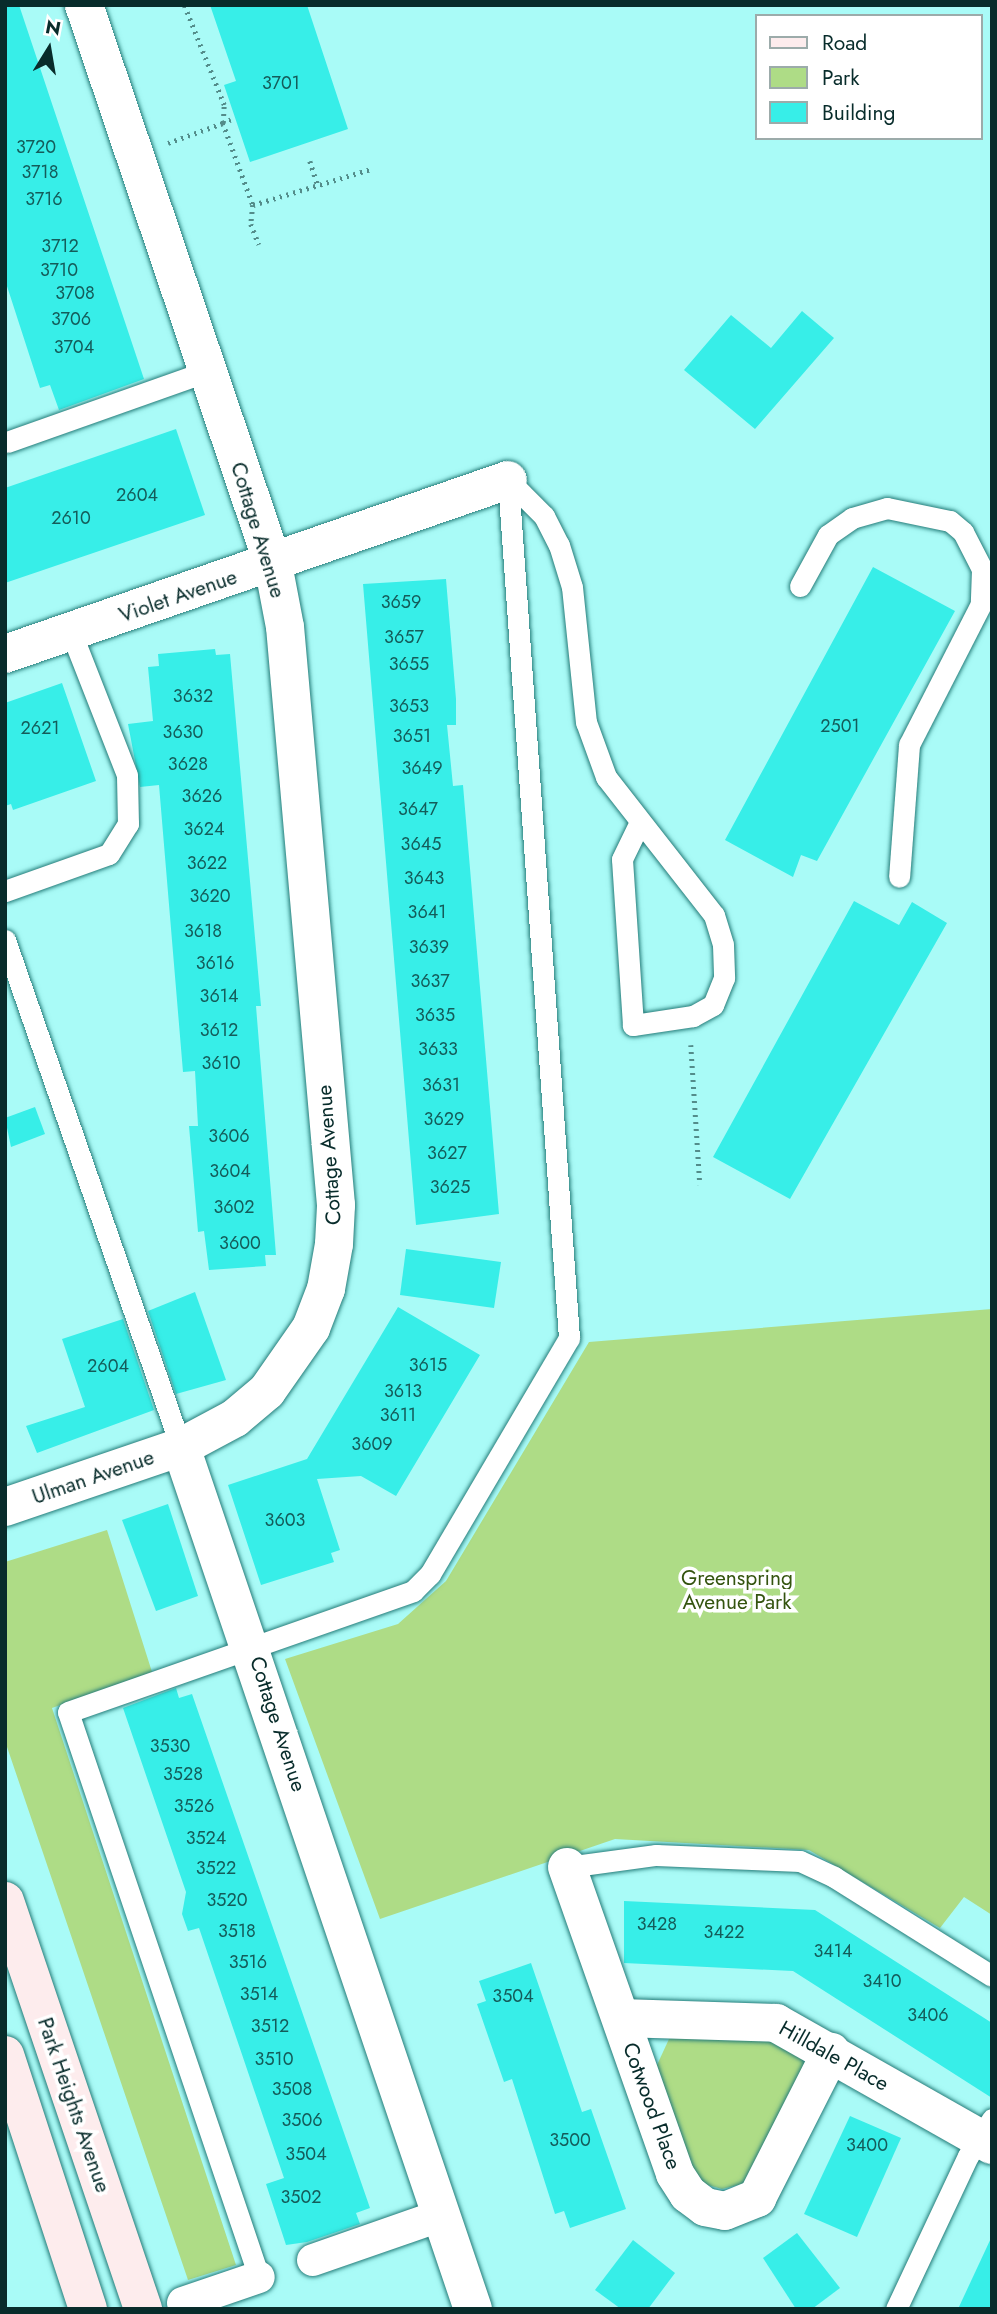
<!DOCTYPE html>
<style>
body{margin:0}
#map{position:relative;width:997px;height:2314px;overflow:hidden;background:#a9fbf7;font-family:Jost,sans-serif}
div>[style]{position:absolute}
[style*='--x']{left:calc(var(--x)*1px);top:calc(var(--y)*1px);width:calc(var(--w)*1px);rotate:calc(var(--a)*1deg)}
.green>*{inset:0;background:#aedc86}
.building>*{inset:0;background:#37eee8}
.path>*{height:4.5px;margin-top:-2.25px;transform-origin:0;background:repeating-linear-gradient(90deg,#538c8a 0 2px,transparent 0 7px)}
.roads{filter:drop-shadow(0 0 2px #257c79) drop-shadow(0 0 2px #257c79)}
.service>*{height:21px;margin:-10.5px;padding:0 10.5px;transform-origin:10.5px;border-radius:10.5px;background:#fff}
.pedestrian>*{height:32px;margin:-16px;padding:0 16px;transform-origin:16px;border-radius:16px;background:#fff}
.minor>*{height:38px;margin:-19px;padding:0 19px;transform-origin:19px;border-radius:19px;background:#fff}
.secondary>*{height:38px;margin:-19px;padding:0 19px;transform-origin:19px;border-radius:19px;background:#fdeced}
span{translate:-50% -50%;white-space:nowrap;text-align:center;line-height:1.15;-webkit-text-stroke:7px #fff;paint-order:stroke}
.number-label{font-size:18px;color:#145c5a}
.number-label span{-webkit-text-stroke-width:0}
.street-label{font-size:21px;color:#082c2b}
.park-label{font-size:21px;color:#34540f}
.frame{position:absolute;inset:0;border:7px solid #082c2b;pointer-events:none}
.legend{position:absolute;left:755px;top:14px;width:228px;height:126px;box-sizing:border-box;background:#fff;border:2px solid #9cabaa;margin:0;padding:9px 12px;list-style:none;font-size:21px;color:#082c2b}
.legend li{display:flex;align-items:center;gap:14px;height:35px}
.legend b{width:35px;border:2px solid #9cabaa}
.north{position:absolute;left:14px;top:14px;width:70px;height:70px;-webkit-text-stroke:5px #fff;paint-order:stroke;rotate:11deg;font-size:19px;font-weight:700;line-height:28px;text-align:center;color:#082c2b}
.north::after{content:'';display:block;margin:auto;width:24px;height:32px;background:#082c2b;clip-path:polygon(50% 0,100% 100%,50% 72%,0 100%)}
</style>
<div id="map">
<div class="green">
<div style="clip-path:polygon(992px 1309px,992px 1915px,964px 1897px,940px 1928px,809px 1850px,615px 1839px,380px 1919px,285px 1659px,398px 1624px,446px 1581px,589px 1342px)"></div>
<div style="clip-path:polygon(107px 1530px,152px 1672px,52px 1708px,236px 2265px,188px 2280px,5px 1741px,5px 1562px)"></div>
<div style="clip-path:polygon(682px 2033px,773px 2036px,811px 2060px,746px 2183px,722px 2189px,697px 2182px,657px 2065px,669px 2039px)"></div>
</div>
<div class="building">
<div style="clip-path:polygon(5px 5px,19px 5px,144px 379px,59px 410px,50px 385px,40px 388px,5px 280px)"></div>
<div style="clip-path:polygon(210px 5px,307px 5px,348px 129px,250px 162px,224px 85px,236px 81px)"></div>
<div style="clip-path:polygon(802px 311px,834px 338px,755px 429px,684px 370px,731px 315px,771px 348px)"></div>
<div style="clip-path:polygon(176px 429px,205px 515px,5px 583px,5px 488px)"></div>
<div style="clip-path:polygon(873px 567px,955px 611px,817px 861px,801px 855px,793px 877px,725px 840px)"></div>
<div style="clip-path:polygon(446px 579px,456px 699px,456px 725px,447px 725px,453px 786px,463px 785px,499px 1214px,416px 1225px,363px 584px)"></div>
<div style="clip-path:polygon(215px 649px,216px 655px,230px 654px,261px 1006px,256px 1006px,276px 1255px,265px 1255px,266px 1266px,209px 1270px,204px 1231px,198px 1232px,189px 1126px,198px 1126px,195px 1071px,183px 1072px,159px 785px,140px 787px,128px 724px,153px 721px,148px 667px,159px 666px,158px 654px)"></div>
<div style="clip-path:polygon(62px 683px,96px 781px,13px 810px,11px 804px,5px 806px,5px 703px)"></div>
<div style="clip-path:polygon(854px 901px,899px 925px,912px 902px,947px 923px,790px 1199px,713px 1157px)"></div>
<div style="clip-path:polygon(35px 1107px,45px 1134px,11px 1147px,5px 1118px)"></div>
<div style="clip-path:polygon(406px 1249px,501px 1262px,494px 1308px,400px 1295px)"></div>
<div style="clip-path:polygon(195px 1292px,226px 1380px,176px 1394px,148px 1311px)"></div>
<div style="clip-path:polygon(398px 1307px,480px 1355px,396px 1496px,361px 1476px,317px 1479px,340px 1550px,331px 1553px,334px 1562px,261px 1585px,228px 1485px,307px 1459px)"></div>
<div style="clip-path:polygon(123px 1319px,154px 1410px,37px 1453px,26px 1426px,85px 1407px,62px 1339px)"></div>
<div style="clip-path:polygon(168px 1504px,198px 1596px,156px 1611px,122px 1520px)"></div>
<div style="clip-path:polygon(176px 1688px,179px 1698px,192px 1694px,370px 2208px,356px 2213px,360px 2224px,307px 2242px,286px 2245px,266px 2184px,284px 2178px,199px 1928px,188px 1931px,182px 1914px,186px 1892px,123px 1708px)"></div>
<div style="clip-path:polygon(624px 1901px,815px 1910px,992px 2023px,992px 2098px,793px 1971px,624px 1963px)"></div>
<div style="clip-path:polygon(531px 1963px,582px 2112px,591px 2109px,626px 2209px,570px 2228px,564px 2211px,555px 2214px,512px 2079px,504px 2082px,477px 2004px,486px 2001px,479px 1981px)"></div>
<div style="clip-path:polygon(850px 2116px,901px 2138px,857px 2237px,804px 2214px)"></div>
<div style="clip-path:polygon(797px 2233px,840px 2288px,812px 2309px,796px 2309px,763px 2258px)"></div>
<div style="clip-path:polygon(992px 2236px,992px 2309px,958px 2309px)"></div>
<div style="clip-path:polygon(633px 2240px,675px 2273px,648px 2309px,621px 2309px,595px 2290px)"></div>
</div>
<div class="path">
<div style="--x:231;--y:120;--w:9;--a:159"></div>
<div style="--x:223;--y:123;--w:87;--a:69.9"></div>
<div style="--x:253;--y:205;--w:123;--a:-17"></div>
<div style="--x:168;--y:143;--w:59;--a:-20"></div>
<div style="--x:223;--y:123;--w:18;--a:-87"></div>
<div style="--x:224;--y:105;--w:108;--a:-111.8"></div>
<div style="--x:310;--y:161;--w:25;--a:72"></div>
<div style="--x:253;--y:205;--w:19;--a:96"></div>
<div style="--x:251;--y:224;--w:22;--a:69"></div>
<div style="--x:691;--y:1045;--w:140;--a:86.3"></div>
</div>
<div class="roads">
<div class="service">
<div style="--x:7;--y:442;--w:212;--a:-19.5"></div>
<div style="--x:508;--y:480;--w:51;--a:45"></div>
<div style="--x:544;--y:516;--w:33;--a:63"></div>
<div style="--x:559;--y:545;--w:44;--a:72.8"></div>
<div style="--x:572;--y:587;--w:136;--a:84.1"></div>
<div style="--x:586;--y:722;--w:59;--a:70"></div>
<div style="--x:606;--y:777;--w:175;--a:52"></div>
<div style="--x:714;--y:915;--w:31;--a:73"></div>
<div style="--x:723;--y:945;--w:33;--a:88"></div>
<div style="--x:724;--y:978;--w:29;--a:112"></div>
<div style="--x:713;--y:1005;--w:23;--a:151"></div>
<div style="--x:693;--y:1016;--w:61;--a:171.5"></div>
<div style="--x:633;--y:1025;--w:166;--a:-93.8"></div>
<div style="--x:622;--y:859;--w:41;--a:-64.1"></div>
<div style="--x:800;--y:586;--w:58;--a:-61.2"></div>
<div style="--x:828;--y:535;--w:29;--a:-35"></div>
<div style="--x:852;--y:518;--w:36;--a:-16"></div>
<div style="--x:887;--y:508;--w:64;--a:11.7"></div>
<div style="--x:950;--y:521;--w:17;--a:40"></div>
<div style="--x:963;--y:532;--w:42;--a:62.8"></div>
<div style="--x:982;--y:569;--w:35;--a:92"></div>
<div style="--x:981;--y:604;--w:158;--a:117.1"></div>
<div style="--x:909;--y:745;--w:132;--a:94.3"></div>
<div style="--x:5;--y:891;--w:110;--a:-19.6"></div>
<div style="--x:109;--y:854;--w:36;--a:-58"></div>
<div style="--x:128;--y:824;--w:49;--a:-91.2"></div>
<div style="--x:127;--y:775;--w:154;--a:-111.4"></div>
<div style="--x:5;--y:940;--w:537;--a:70.86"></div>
<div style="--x:567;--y:1867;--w:90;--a:-7.7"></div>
<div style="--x:656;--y:1855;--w:144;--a:2.4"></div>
<div style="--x:800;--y:1861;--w:38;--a:25"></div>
<div style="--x:834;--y:1877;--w:186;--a:32.1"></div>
<div style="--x:259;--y:2277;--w:596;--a:-108.68"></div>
<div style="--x:68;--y:1712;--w:366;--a:-19.3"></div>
<div style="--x:413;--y:1591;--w:24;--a:-45"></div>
<div style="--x:430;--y:1574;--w:274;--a:-59.5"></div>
<div style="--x:569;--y:1338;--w:860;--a:-94.07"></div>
<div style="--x:896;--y:2309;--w:169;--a:-64.8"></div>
<div style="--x:968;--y:2156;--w:44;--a:-57"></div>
</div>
<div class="pedestrian">
<div style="--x:313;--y:2260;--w:137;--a:-19.2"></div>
<div style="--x:183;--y:2303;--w:80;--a:-18.9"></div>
</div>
<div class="minor">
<div style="--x:5;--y:654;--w:532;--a:-19.08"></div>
<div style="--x:181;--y:1447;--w:910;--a:71.29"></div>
<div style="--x:5;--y:1507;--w:186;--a:-18.8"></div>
<div style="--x:181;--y:1447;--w:61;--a:-28.2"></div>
<div style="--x:235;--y:1418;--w:42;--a:-40.2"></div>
<div style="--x:267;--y:1391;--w:77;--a:-55.1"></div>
<div style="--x:311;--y:1328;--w:42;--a:-69"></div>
<div style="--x:326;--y:1289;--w:46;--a:-79.9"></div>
<div style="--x:334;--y:1244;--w:39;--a:-87"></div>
<div style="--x:336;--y:1205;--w:580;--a:-95.04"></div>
<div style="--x:285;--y:627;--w:64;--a:-100.8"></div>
<div style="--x:273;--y:564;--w:590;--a:-108.68"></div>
<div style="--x:567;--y:1867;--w:325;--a:70.6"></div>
<div style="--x:675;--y:2174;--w:24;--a:57"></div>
<div style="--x:688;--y:2194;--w:21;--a:37"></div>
<div style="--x:705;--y:2207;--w:20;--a:11"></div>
<div style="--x:725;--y:2211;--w:35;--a:-22"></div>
<div style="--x:757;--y:2198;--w:164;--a:-63.1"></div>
<div style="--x:621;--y:2018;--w:155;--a:1.8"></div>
<div style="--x:776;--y:2023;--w:248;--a:29.5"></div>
</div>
<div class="secondary">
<div style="--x:5;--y:1901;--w:431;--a:71.3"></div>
<div style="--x:5;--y:2055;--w:267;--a:71.9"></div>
</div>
</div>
<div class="number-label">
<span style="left:281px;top:83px">3701</span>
<span style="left:36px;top:147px">3720</span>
<span style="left:40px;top:172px">3718</span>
<span style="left:44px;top:199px">3716</span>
<span style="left:60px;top:246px">3712</span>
<span style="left:59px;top:270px">3710</span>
<span style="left:75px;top:293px">3708</span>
<span style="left:71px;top:319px">3706</span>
<span style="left:74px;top:347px">3704</span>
<span style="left:137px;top:495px">2604</span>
<span style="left:71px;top:518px">2610</span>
<span style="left:401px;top:602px">3659</span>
<span style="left:404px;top:637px">3657</span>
<span style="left:409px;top:664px">3655</span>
<span style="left:193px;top:696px">3632</span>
<span style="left:409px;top:706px">3653</span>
<span style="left:840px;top:726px">2501</span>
<span style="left:40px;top:728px">2621</span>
<span style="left:183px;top:732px">3630</span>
<span style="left:412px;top:736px">3651</span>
<span style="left:188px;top:764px">3628</span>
<span style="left:422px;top:768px">3649</span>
<span style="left:202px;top:796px">3626</span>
<span style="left:418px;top:809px">3647</span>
<span style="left:204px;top:829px">3624</span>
<span style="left:421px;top:844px">3645</span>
<span style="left:207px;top:863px">3622</span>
<span style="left:424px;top:878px">3643</span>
<span style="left:210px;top:896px">3620</span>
<span style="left:427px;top:912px">3641</span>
<span style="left:203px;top:931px">3618</span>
<span style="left:429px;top:947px">3639</span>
<span style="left:215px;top:963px">3616</span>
<span style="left:430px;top:981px">3637</span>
<span style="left:219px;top:996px">3614</span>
<span style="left:435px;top:1015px">3635</span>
<span style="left:219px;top:1030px">3612</span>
<span style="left:438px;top:1049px">3633</span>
<span style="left:221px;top:1063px">3610</span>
<span style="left:441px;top:1085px">3631</span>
<span style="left:444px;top:1119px">3629</span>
<span style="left:229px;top:1136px">3606</span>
<span style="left:447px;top:1153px">3627</span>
<span style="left:230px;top:1171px">3604</span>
<span style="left:450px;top:1187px">3625</span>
<span style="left:234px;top:1207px">3602</span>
<span style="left:240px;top:1243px">3600</span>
<span style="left:428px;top:1365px">3615</span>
<span style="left:108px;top:1366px">2604</span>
<span style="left:403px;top:1391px">3613</span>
<span style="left:398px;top:1415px">3611</span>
<span style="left:372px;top:1444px">3609</span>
<span style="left:285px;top:1520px">3603</span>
<span style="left:170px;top:1746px">3530</span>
<span style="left:183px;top:1774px">3528</span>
<span style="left:194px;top:1806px">3526</span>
<span style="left:206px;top:1838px">3524</span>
<span style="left:216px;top:1868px">3522</span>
<span style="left:227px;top:1900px">3520</span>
<span style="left:657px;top:1924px">3428</span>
<span style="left:237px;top:1931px">3518</span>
<span style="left:724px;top:1932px">3422</span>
<span style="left:833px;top:1951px">3414</span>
<span style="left:248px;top:1962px">3516</span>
<span style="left:882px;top:1981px">3410</span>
<span style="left:259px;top:1994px">3514</span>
<span style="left:513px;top:1996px">3504</span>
<span style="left:928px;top:2015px">3406</span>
<span style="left:270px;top:2026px">3512</span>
<span style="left:274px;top:2059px">3510</span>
<span style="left:292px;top:2089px">3508</span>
<span style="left:302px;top:2120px">3506</span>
<span style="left:570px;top:2140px">3500</span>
<span style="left:867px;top:2145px">3400</span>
<span style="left:306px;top:2154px">3504</span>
<span style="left:301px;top:2197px">3502</span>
</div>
<div class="street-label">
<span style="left:258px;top:530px;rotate:73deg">Cottage Avenue</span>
<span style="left:178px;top:596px;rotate:-19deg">Violet Avenue</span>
<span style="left:329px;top:1155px;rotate:-94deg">Cottage Avenue</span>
<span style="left:93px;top:1477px;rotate:-19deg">Ulman Avenue</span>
<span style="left:278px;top:1724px;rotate:72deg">Cottage Avenue</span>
<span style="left:834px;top:2056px;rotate:29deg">Hilldale Place</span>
<span style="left:74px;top:2105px;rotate:71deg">Park Heights Avenue</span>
<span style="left:652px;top:2106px;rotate:70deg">Cotwood Place</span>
</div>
<div class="park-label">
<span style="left:737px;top:1590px">Greenspring<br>Avenue Park</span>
</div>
<div class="frame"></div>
<ul class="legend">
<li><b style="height:9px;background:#fdeced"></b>Road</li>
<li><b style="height:19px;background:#aedc86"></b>Park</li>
<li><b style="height:19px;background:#37eee8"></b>Building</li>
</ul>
<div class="north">N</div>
</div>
